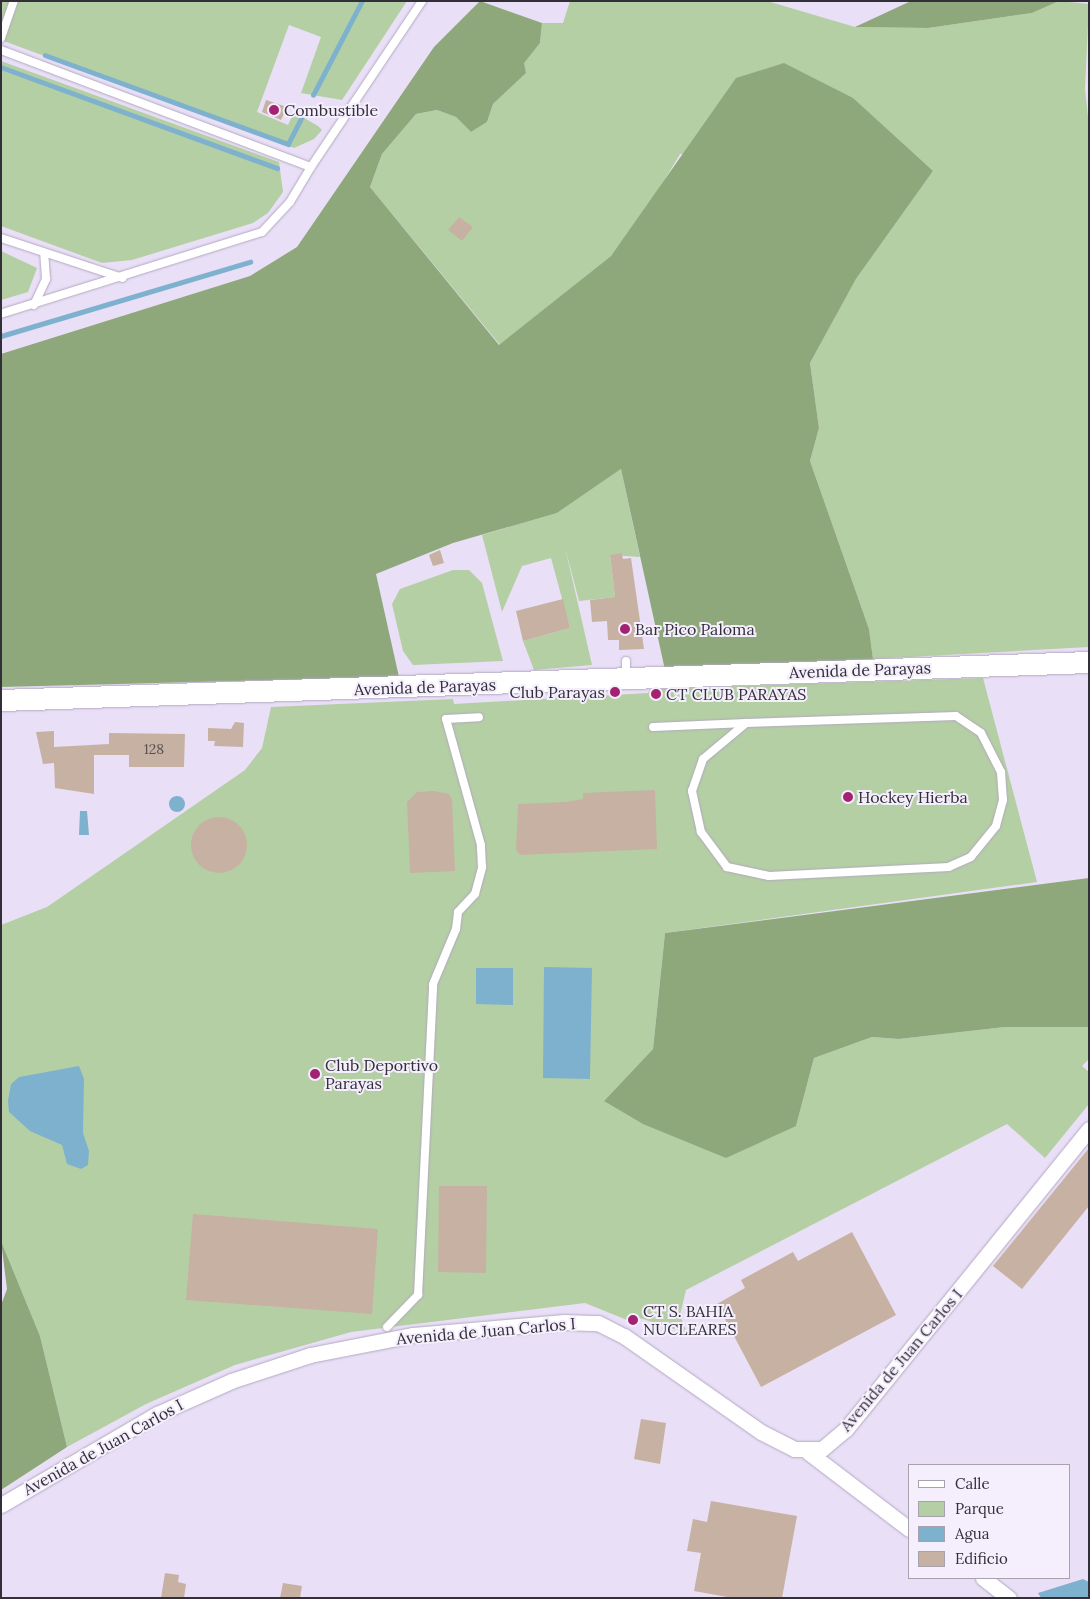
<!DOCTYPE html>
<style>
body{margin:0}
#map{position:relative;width:1090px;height:1599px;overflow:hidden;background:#e9dff7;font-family:Lora,serif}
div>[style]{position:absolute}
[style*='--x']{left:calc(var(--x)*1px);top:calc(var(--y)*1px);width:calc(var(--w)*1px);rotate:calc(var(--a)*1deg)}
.green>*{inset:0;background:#b5cfa4}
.forest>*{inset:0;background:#8ea87c}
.water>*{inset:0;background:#7eb1ce}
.round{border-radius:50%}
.stream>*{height:4.5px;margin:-2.25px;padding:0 2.25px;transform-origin:2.25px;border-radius:2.25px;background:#7eb1ce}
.building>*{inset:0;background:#c7b1a2}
.roads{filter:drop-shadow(0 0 1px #b2a9c0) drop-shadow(0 0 1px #b2a9c0)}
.lane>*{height:8px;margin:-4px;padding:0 4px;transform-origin:4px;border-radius:4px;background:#fff}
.street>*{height:15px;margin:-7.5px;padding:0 7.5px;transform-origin:7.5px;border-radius:7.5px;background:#fff}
.secondary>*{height:21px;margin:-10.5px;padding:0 10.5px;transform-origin:10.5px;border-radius:10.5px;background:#fff}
.dots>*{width:14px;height:14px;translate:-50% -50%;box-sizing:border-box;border:2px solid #f4eefd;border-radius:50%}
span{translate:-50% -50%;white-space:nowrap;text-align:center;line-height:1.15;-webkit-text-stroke:4px #f4eefd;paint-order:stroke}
.number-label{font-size:14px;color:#585052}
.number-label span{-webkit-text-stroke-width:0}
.poi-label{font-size:16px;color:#332f38}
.left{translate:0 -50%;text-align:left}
.right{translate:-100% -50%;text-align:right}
.street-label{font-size:16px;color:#332f38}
.frame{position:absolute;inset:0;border:2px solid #332f38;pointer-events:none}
.legend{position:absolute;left:908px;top:1464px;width:162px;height:115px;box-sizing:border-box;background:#f4eefd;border:1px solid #a7a2ae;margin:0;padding:6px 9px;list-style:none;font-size:15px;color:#332f38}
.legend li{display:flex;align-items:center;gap:10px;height:25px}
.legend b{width:25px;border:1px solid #a7a2ae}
</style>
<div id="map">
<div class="green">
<div style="clip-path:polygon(1px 1px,407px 1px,342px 100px,301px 93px,321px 37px,289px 25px,257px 112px,288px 125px,294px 112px,318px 126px,322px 130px,314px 139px,294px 148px,1px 40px)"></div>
<div style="clip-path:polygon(570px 1px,767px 1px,855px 27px,928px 28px,1032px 13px,1059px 1px,1089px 4px,1085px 89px,1089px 126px,1089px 647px,873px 659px,869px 629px,810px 461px,819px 428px,810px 363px,856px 279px,933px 171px,680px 154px,649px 206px,611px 256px,500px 345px,370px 187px,382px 154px,416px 114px,437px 110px,456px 117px,471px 132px,487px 122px,493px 104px,526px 73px,523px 63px,540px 43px,542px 23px,563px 23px)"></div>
<div style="clip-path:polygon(1px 61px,279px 162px,283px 192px,268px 213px,253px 223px,132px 260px,102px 263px,1px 226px)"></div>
<div style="clip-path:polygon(1px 251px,37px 268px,28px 292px,1px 300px)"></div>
<div style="clip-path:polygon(621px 469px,640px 557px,610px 555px,615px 597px,579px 601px,565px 547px,592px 665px,534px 670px,523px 641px,570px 628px,551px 558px,522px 566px,502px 612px,482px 535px,557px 513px)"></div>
<div style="clip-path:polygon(453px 570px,469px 570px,482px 583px,503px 661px,413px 665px,403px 651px,392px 604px,400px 589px)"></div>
<div style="clip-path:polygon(983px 678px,1037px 882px,665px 933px,653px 1049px,604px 1101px,796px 1126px,814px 1058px,872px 1037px,899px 1039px,1005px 1027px,1089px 1027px,1089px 1059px,1082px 1066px,1089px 1072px,1089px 1104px,1045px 1158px,1007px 1124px,686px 1290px,680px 1315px,687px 1333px,630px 1315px,627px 1320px,585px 1303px,351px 1332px,235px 1365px,146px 1404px,67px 1447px,40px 1336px,1px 1241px,1px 925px,47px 907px,245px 770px,262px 748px,271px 707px,453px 699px,454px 704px,648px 693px,650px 689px)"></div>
</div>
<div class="forest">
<div style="clip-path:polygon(480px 1px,542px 23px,540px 43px,524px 63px,526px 73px,493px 104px,487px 122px,471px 132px,456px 117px,437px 110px,416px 114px,382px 154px,370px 187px,499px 345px,611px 256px,736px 78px,784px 63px,853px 98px,933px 171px,856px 279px,810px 363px,819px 428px,810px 461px,869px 629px,873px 659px,665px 670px,621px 469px,557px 513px,453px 543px,376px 574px,399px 677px,1px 687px,1px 354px,250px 276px,297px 247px,434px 47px)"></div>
<div style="clip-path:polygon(911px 1px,1059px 1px,1032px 13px,928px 28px,855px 27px)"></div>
<div style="clip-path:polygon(1089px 878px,1089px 1027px,1005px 1027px,899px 1039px,872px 1037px,814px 1058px,796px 1126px,726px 1158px,643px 1124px,604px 1101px,653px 1049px,665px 933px)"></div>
<div style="clip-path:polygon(1px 1241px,40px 1336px,67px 1447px,1px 1490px,1px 1305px,7px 1289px)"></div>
</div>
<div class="water">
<div class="round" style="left:169px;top:796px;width:16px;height:16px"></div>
<div style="clip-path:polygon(80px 811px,87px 811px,89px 835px,79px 835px)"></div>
<div style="clip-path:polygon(544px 967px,592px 968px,590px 1079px,543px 1078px)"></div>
<div style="clip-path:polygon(476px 968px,513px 968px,513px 1005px,476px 1004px)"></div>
<div style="clip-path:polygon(79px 1066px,84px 1079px,83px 1133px,89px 1151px,88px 1165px,81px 1169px,67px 1164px,62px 1145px,30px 1131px,9px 1112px,8px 1101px,11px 1084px,19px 1077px)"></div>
<div style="clip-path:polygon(1083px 1579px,1089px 1582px,1089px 1598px,1041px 1598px,1038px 1593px)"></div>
</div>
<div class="stream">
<div style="--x:45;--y:55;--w:259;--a:20.1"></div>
<div style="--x:288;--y:144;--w:33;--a:-63"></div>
<div style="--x:1;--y:67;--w:294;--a:20.1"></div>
<div style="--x:313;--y:95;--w:106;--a:-62.5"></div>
<div style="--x:1;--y:336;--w:260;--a:-16.6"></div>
</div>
<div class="building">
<div style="clip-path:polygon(266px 100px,287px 107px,281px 120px,262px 112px)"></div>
<div style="clip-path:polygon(459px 217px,473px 227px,462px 241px,448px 230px)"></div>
<div style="clip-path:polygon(440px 550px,444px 563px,433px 566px,429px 555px)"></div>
<div style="clip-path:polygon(622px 553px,623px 559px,631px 558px,644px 649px,619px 650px,619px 640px,608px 640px,607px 621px,592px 622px,590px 600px,615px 597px,610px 555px)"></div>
<div style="clip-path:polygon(563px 599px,570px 628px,523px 641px,516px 611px)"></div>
<div style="clip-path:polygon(235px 722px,244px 723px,243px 747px,214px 746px,215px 741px,208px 741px,208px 728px,231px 729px)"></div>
<div style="clip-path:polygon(54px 731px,54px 747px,109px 744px,109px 733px,185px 734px,184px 767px,129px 767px,129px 755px,94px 755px,94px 794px,55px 788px,54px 763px,43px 764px,36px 732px)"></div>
<div style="clip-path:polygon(655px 790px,657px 849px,520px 855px,516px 850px,518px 804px,567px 802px,583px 799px,583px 793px)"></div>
<div style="clip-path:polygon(434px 791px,449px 794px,452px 800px,455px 871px,410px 873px,407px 802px,417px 792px)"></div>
<div class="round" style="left:191px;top:817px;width:56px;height:56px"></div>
<div style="clip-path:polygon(1089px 1148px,1089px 1206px,1022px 1289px,993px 1266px)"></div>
<div style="clip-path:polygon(439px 1186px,487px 1186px,486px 1273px,438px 1272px)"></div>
<div style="clip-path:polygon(193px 1214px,378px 1229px,372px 1314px,186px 1300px)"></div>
<div style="clip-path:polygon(852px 1232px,896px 1315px,761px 1387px,717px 1304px,745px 1288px,741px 1280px,793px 1252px,798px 1261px)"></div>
<div style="clip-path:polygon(641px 1419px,666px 1423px,660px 1464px,634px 1459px)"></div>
<div style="clip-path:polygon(711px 1501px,797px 1516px,782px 1598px,733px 1598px,694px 1591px,701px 1553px,687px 1551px,693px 1519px,707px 1522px)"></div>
<div style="clip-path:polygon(165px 1573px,179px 1575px,178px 1582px,186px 1584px,184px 1598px,161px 1598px)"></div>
<div style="clip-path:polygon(283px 1583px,302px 1586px,300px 1598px,280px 1598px)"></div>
</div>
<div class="roads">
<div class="lane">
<div style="--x:1;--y:38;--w:39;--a:-71"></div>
<div style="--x:1;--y:50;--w:331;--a:20.7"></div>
<div style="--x:311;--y:167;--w:41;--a:121"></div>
<div style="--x:290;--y:202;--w:41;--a:133"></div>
<div style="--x:262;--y:232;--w:274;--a:162.6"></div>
<div style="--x:311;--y:167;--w:200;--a:-56.2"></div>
<div style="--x:1;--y:238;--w:128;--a:18.2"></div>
<div style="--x:34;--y:305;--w:29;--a:-65"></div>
<div style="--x:46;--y:279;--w:26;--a:-94"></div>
<div style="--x:626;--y:661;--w:15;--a:90"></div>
<div style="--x:653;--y:727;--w:93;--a:-2.5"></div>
<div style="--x:746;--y:723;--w:210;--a:-1.9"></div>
<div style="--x:956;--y:716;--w:30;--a:34"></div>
<div style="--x:981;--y:733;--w:44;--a:62.9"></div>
<div style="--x:1001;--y:772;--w:28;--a:86"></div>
<div style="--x:1003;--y:800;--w:27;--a:105"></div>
<div style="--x:996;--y:826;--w:40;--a:129"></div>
<div style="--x:971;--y:857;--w:24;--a:156"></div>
<div style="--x:949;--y:867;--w:180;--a:177.1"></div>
<div style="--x:769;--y:876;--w:43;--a:-167.9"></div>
<div style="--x:727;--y:867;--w:44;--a:-126.6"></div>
<div style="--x:701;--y:832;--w:42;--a:-102.4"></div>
<div style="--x:692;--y:791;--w:34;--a:-71"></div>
<div style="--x:703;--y:759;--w:56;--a:-39.9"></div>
<div style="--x:387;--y:1327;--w:45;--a:-45.9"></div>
<div style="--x:418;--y:1295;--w:311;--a:-87.2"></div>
<div style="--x:433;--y:984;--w:60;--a:-67.3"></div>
<div style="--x:456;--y:929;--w:17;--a:-83"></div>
<div style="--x:458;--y:912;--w:25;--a:-47"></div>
<div style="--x:475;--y:894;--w:28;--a:-75"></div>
<div style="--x:482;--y:867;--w:22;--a:-93"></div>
<div style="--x:481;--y:845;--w:131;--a:-105.5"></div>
<div style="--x:446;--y:719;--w:33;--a:-3"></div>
</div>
<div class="street">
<div style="--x:808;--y:1452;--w:127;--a:37.3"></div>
<div style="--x:1;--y:1505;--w:181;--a:-30.3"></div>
<div style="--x:157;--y:1414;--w:81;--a:-24"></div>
<div style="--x:231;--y:1381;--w:83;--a:-18.2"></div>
<div style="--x:310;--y:1355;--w:105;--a:-11"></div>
<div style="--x:413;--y:1335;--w:152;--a:-4.9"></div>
<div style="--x:564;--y:1322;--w:34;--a:2"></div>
<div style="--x:598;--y:1323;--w:29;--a:27"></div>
<div style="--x:624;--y:1336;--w:167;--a:35"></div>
<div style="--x:761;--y:1432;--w:37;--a:27"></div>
<div style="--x:794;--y:1449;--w:28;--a:0"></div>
<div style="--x:822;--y:1449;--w:31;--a:-40"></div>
<div style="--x:846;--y:1429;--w:386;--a:-51"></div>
<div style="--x:983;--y:1578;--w:33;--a:38"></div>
</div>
<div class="secondary">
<div style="--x:1;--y:700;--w:1089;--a:-2"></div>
</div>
</div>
<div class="dots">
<div style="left:274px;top:110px;background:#a32272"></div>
<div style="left:625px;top:629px;background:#a32272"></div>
<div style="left:615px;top:692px;background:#a32272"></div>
<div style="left:656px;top:694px;background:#a32272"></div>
<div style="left:848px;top:797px;background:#a32272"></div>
<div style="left:315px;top:1074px;background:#a32272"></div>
<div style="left:633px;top:1320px;background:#a32272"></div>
</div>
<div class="number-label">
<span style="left:154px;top:749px">128</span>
</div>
<div class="poi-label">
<span class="left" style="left:284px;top:110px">Combustible</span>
<span class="left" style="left:635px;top:629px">Bar Pico Paloma</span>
<span class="right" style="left:605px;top:692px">Club Parayas</span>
<span class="left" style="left:666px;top:694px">CT CLUB PARAYAS</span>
<span class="left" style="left:858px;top:797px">Hockey Hierba</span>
<span class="left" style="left:325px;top:1074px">Club Deportivo<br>Parayas</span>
<span class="left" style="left:643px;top:1320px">CT S. BAHIA<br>NUCLEARES</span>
</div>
<div class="street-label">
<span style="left:860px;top:670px;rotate:-2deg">Avenida de Parayas</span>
<span style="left:425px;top:687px;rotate:-2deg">Avenida de Parayas</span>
<span style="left:486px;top:1331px;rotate:-5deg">Avenida de Juan Carlos I</span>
<span style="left:901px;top:1360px;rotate:-50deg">Avenida de Juan Carlos I</span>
<span style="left:103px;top:1447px;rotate:-29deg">Avenida de Juan Carlos I</span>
</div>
<div class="frame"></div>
<ul class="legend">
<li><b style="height:6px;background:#fff"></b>Calle</li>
<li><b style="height:14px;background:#b5cfa4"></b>Parque</li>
<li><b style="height:14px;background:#7eb1ce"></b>Agua</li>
<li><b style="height:14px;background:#c7b1a2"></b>Edificio</li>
</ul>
</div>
